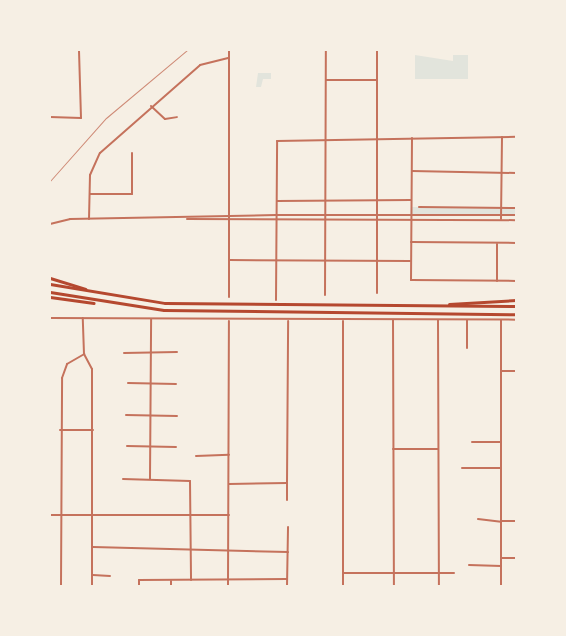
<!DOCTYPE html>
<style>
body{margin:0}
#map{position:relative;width:566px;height:636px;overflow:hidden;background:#f6efe4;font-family:"Work Sans",sans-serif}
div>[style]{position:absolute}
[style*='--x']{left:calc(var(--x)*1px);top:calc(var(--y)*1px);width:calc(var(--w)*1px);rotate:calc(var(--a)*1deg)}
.green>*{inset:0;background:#e2e4dc}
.minor>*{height:2px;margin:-1px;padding:0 1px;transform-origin:1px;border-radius:1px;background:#c5725c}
.tertiary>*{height:2px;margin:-1px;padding:0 1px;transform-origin:1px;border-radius:1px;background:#c5725c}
.motorway>*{height:3px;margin:-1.5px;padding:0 1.5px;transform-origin:1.5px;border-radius:1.5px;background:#b5482f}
.rail>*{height:1px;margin:-0.5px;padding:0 0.5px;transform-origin:0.5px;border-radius:0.5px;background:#cf8b77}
span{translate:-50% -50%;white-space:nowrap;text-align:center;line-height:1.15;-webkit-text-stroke:4.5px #f6efe4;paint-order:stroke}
.frame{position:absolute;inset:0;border:51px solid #f6efe4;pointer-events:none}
</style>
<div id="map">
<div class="green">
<div style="clip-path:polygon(415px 55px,453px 61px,453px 55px,468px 55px,468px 79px,415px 79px)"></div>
<div style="clip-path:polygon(258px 73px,271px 73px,271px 79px,263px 79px,261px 87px,256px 87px)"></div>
<div style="clip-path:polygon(411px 207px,516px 208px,516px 215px,410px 216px)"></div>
</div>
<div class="minor">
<div style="--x:377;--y:50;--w:243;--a:90"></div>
<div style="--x:326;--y:80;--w:50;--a:0"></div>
<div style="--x:151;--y:106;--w:19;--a:43"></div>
<div style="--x:165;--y:119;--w:12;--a:-9"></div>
<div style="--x:50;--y:117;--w:31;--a:2"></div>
<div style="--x:81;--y:118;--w:68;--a:-91.7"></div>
<div style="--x:412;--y:138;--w:142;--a:90.4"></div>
<div style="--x:411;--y:280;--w:105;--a:0.5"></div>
<div style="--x:412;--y:171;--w:104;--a:1.1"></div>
<div style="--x:90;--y:194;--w:42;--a:0"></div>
<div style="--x:132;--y:194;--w:41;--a:-90"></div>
<div style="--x:277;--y:201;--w:134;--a:-0.4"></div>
<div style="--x:419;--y:207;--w:97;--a:0.6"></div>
<div style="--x:89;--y:219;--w:44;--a:-88.7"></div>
<div style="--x:90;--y:175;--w:24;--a:-66"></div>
<div style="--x:100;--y:153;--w:133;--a:-41.3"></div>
<div style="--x:200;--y:65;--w:30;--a:-14"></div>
<div style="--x:501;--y:219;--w:82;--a:-89.3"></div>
<div style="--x:411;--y:242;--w:105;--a:0.5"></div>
<div style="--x:229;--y:260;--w:181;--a:0.3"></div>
<div style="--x:497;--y:281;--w:37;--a:-90"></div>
<div style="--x:325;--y:295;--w:245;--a:-89.8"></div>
<div style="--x:276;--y:300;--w:159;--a:-89.6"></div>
<div style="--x:277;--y:141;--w:239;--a:-1"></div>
<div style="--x:393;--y:320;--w:266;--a:89.8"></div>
<div style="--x:438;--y:320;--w:266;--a:89.8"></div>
<div style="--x:501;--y:320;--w:266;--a:90"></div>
<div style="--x:343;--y:321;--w:265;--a:90"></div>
<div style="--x:467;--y:348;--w:28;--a:-90"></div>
<div style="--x:124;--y:353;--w:53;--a:-1.1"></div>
<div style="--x:84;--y:354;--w:17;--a:62"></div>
<div style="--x:92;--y:369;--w:217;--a:90"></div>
<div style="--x:501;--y:371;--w:15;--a:0"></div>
<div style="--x:128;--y:383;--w:48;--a:1.2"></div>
<div style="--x:126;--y:415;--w:51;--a:1.1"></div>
<div style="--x:60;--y:430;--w:33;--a:0"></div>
<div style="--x:472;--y:442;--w:29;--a:0"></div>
<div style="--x:127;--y:446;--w:49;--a:1.2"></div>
<div style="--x:393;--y:449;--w:45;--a:0"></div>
<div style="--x:196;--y:456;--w:33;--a:-2"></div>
<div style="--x:462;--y:468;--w:39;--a:0"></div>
<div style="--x:123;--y:479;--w:67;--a:1.7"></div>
<div style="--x:190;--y:481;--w:99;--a:89.4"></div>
<div style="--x:150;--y:479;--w:160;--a:-89.6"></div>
<div style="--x:229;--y:484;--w:58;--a:-1"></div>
<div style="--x:287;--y:483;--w:162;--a:-89.6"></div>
<div style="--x:287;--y:500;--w:17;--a:-90"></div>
<div style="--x:50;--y:515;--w:179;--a:0"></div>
<div style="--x:478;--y:519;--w:23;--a:7"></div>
<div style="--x:501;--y:521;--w:15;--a:0"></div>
<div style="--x:93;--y:547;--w:195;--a:1.5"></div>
<div style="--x:501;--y:558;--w:15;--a:0"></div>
<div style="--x:469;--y:565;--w:32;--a:2"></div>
<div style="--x:344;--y:573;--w:110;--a:0"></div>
<div style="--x:93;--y:575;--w:17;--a:3"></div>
<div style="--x:61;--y:586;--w:208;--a:-89.7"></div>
<div style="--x:62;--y:378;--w:15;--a:-70"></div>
<div style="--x:67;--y:364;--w:20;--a:-30"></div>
<div style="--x:84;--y:354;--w:36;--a:-92"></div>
<div style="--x:139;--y:586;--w:6;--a:-90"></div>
<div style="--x:139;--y:580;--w:148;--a:-0.4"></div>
<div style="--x:171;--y:586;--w:5;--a:-90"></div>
<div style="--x:287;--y:586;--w:59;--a:-89"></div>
</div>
<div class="tertiary">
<div style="--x:187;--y:219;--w:329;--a:0.2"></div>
<div style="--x:50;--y:224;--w:21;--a:-14"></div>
<div style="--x:70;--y:219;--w:206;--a:-1.1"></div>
<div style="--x:276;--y:215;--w:240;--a:0"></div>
<div style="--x:229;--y:297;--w:247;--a:-90"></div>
<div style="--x:50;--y:318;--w:466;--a:0.2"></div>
<div style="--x:228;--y:586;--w:265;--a:-89.8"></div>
</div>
<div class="motorway">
<div style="--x:50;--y:278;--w:37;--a:17"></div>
<div style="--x:50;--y:284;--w:117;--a:9.4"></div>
<div style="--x:165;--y:303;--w:351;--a:0.5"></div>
<div style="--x:50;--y:292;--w:115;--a:9"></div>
<div style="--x:164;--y:310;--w:352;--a:0.7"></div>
<div style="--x:50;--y:297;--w:44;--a:7.8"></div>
<div style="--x:449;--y:304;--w:67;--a:-3.4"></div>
</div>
<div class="rail">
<div style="--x:50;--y:181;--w:84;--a:-48.4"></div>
<div style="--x:106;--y:118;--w:106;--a:-40"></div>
</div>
<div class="frame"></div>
</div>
